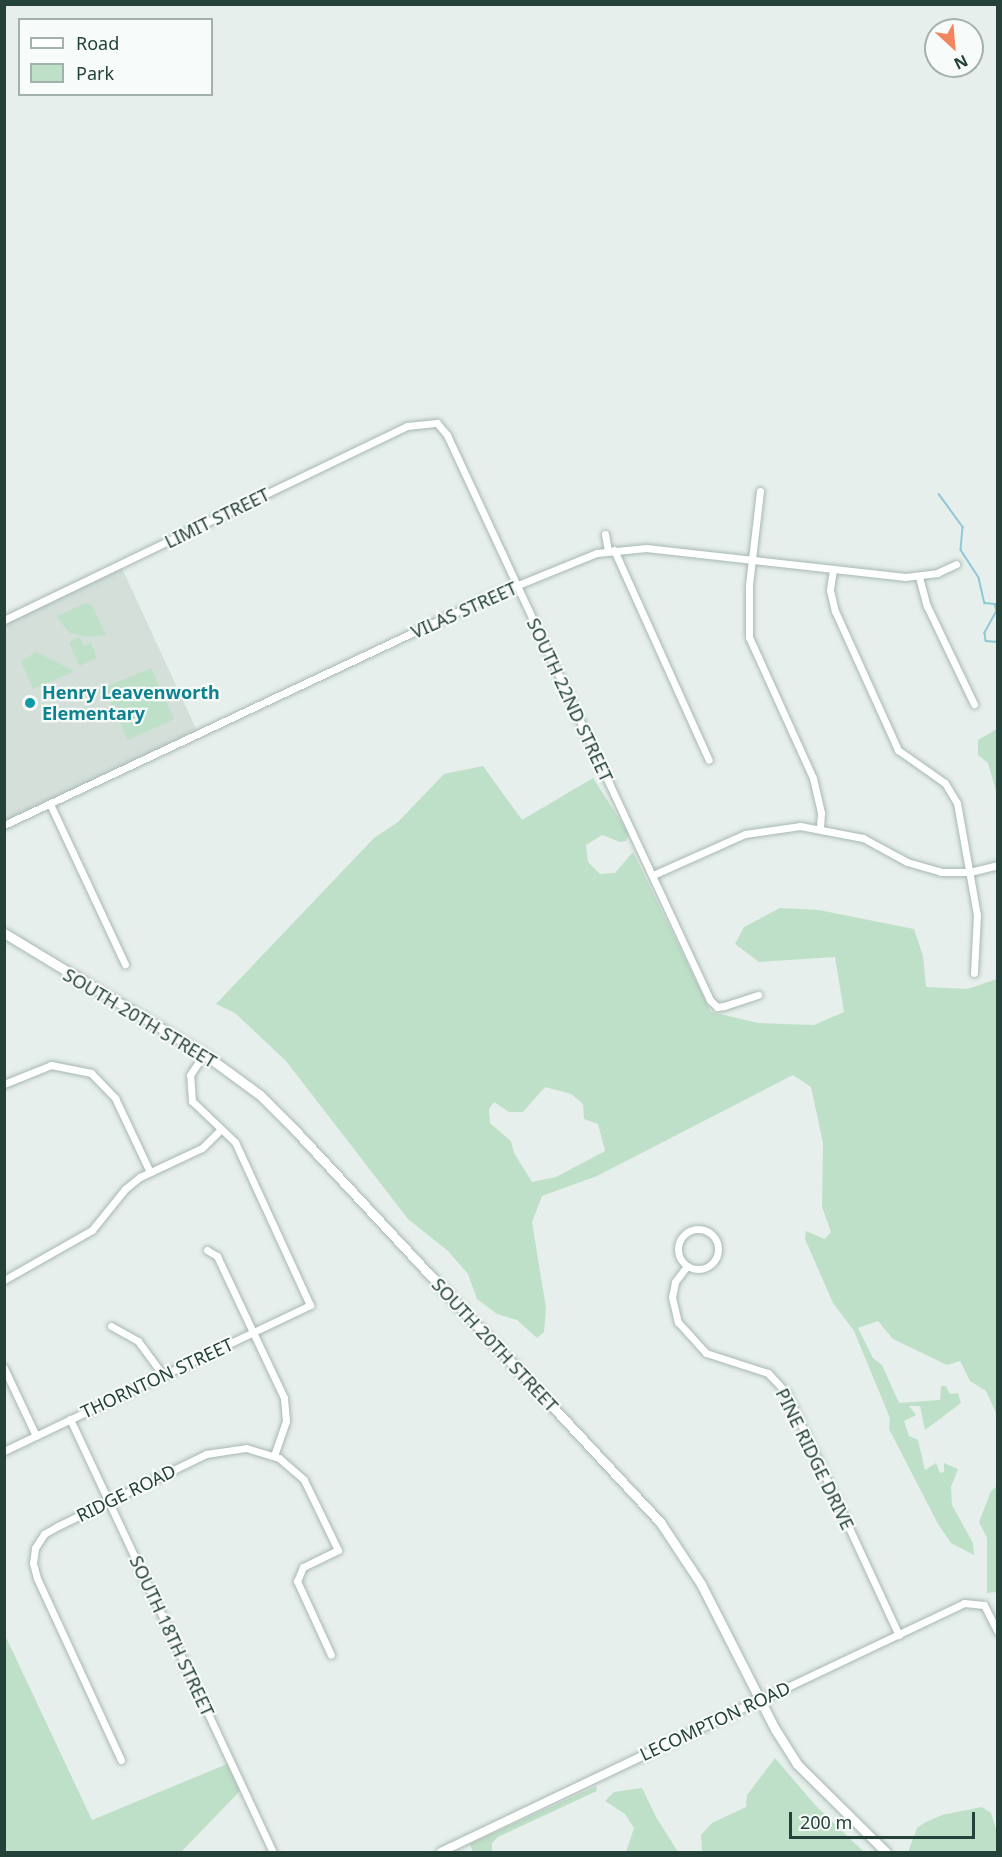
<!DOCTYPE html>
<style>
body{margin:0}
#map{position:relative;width:1002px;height:1857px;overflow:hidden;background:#e6efeb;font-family:"Noto Sans",sans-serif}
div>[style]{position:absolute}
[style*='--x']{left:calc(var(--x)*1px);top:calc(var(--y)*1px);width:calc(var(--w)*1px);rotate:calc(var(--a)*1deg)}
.built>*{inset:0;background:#d4dfda}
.green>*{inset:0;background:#bfe0c8}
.stream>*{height:1.5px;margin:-0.75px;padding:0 0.75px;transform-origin:0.75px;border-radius:0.75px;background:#8ec9d4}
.roads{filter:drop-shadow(0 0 2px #a8b8b2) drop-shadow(0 0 2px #a8b8b2)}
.minor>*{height:7px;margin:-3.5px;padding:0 3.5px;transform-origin:3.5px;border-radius:3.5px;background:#fff}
.minor>.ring{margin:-3.5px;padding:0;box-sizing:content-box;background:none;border:7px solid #fff;border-radius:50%}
.tertiary>*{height:8px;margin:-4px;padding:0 4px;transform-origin:4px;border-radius:4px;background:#fff}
.secondary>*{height:9px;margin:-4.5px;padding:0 4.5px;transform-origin:4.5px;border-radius:4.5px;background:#fff}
.dots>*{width:16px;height:16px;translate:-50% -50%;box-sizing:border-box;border:3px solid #f7fbf9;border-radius:50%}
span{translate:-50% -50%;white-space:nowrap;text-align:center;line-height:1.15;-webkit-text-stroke:4.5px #f7fbf9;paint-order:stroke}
.street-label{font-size:18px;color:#24423a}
.culture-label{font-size:18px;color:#0d838f;font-weight:700}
.left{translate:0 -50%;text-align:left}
.frame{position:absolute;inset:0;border:6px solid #24423a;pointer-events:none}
.legend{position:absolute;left:18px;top:18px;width:195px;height:78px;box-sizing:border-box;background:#f7fbf9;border:2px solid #a3b1ad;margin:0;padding:8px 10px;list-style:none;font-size:18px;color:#24423a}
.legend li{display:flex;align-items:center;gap:12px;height:30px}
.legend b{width:30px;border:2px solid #a3b1ad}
.north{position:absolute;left:924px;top:18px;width:60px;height:60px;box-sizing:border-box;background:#f7fbf9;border:2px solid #a3b1ad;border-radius:50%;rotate:154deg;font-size:16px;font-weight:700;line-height:24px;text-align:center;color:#24423a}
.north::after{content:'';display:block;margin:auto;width:21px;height:27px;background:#f4845f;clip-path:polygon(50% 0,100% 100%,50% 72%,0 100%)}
.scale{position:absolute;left:789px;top:1812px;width:186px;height:27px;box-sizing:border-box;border:3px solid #24423a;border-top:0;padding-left:8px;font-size:18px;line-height:21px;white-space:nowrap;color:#24423a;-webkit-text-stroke:4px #f7fbf9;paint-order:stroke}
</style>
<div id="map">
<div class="built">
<div style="clip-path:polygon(120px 564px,199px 735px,5px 825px,5px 620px)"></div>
</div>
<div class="green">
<div style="clip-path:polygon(86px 603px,92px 606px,106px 635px,86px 637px,70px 633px,61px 623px,57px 616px)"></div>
<div style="clip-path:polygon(80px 637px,84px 646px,91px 643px,97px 658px,79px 666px,69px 642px)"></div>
<div style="clip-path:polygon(36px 652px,71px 669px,73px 672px,33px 689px,21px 661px)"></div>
<div style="clip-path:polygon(151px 668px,174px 719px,128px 740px,103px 688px)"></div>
<div style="clip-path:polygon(997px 729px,997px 794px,988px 763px,978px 755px,978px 740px)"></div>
<div style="clip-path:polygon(evenodd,483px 766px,522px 820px,593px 778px,629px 834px,626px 841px,620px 842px,602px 835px,586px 845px,588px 862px,600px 874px,615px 873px,633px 852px,711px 1012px,758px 1023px,814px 1025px,844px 1012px,835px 957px,759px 962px,735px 944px,744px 927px,780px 908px,819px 910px,914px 929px,923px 956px,926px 987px,967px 989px,997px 979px,997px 1415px,986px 1391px,970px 1381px,960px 1361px,947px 1365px,893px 1339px,878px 1321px,858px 1328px,873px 1358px,882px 1365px,899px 1403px,940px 1400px,941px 1386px,946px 1386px,950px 1394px,958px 1393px,961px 1403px,925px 1430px,920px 1406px,909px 1406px,916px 1415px,904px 1421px,909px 1436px,918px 1440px,925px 1470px,936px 1463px,940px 1473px,944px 1472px,944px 1463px,958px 1469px,951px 1487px,952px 1505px,973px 1543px,974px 1555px,951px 1543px,938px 1524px,889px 1429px,890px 1418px,854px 1331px,833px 1303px,805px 1239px,806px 1231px,825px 1239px,831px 1232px,822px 1207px,823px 1143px,811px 1087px,793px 1075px,597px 1176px,542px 1196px,532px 1222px,546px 1308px,544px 1332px,537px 1338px,517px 1320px,497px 1314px,477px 1299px,468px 1274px,448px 1251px,408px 1219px,286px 1061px,235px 1013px,216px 1004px,374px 838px,398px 822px,444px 774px,483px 766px,545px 1087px,571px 1094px,583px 1104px,584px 1119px,598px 1124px,605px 1151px,556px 1177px,532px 1182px,514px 1153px,511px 1141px,490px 1123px,489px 1109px,494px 1102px,509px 1112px,523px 1112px,545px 1087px)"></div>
<div style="clip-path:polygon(997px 1486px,997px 1592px,987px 1593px,987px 1538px,979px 1522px,991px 1491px)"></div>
<div style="clip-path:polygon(4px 1633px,92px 1820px,227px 1764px,240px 1791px,181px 1852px,5px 1852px)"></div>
<div style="clip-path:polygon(775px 1758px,816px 1806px,864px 1852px,702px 1852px,701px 1835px,712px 1823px,746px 1807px,747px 1795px)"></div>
<div style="clip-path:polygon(596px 1786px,597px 1791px,498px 1837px,492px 1843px,492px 1852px,473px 1852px,470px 1844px)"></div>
<div style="clip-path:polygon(642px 1788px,656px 1817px,678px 1852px,626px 1852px,634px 1828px,625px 1814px,605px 1801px,614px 1792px)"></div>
<div style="clip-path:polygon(982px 1807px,991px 1813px,997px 1832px,997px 1852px,908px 1852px,917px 1828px,924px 1823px,942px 1815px)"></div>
</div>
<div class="stream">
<div style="--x:939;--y:494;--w:41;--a:54"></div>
<div style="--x:963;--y:527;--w:23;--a:95"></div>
<div style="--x:961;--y:550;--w:33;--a:57"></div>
<div style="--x:979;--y:578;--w:26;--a:77"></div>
<div style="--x:985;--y:603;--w:10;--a:6"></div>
<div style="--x:995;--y:604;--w:7;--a:74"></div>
<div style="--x:997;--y:611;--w:25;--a:119"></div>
<div style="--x:985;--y:633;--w:8;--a:83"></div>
<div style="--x:986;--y:641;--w:12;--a:5"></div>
</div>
<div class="roads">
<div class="minor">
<div style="--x:760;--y:491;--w:95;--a:96.7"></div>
<div style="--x:749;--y:585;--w:52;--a:90"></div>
<div style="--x:749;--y:637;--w:155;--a:65.6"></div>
<div style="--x:813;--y:778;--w:36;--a:77"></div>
<div style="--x:821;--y:813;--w:14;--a:94"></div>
<div style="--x:605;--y:534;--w:17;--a:80"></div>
<div style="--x:614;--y:550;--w:230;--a:65.7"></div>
<div style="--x:833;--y:570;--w:20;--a:99"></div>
<div style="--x:830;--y:590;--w:22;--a:77"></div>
<div style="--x:835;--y:611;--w:153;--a:65.6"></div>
<div style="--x:898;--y:750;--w:57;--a:35.1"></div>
<div style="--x:945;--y:783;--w:23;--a:59"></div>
<div style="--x:957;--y:803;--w:114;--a:79.9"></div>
<div style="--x:977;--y:915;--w:58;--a:93"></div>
<div style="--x:919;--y:577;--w:30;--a:75"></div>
<div style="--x:927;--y:606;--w:109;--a:64.4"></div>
<div style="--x:4;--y:620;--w:447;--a:-25.7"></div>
<div style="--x:407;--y:426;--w:30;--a:-6"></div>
<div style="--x:437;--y:423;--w:16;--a:50"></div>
<div style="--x:447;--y:435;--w:623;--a:65.04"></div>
<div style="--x:710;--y:1000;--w:10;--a:45"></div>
<div style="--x:717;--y:1007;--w:7;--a:-8"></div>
<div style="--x:724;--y:1006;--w:36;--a:-18"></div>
<div style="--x:50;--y:804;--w:177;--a:64.9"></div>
<div style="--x:4;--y:825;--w:533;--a:-25.22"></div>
<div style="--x:486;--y:598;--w:120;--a:-22.1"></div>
<div style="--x:597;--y:553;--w:49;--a:-5.8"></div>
<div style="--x:646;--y:548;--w:261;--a:6.4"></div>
<div style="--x:905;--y:577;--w:32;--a:-7"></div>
<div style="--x:937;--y:573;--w:21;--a:-25"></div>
<div style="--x:653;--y:875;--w:101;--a:-24"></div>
<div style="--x:745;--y:834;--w:56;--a:-8.3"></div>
<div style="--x:800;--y:826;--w:64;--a:10.8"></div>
<div style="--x:863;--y:838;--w:50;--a:28.6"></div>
<div style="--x:907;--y:862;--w:35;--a:16"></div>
<div style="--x:941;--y:872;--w:29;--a:0"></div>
<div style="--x:970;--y:872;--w:29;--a:-14"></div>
<div style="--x:4;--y:1084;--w:51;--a:-22"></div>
<div style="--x:51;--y:1065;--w:41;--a:11.3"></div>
<div style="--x:91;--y:1073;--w:35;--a:46"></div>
<div style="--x:115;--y:1098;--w:82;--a:64.7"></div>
<div class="ring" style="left:678px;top:1229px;width:33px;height:33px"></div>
<div style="--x:207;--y:1250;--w:12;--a:31"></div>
<div style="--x:217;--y:1256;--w:157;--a:64.7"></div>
<div style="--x:284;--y:1398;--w:23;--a:85"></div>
<div style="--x:286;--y:1421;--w:37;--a:109"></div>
<div style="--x:687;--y:1266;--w:20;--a:127"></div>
<div style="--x:675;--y:1282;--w:15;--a:101"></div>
<div style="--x:672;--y:1297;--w:26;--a:77"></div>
<div style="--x:678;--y:1322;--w:42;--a:47.9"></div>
<div style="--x:706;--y:1353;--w:65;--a:17.9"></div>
<div style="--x:768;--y:1373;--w:26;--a:47"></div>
<div style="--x:786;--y:1392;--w:268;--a:65.1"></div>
<div style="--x:4;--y:1280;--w:101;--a:-29.6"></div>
<div style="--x:92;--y:1230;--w:53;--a:-51.2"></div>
<div style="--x:125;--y:1189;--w:19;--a:-39"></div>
<div style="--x:140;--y:1177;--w:68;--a:-25.1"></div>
<div style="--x:202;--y:1148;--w:27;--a:-45"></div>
<div style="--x:111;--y:1326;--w:31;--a:29"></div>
<div style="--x:138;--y:1341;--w:42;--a:53.7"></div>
<div style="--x:4;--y:1368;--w:75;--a:64.8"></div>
<div style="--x:70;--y:1419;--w:478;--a:64.9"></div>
<div style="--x:4;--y:1451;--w:339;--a:-25.5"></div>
<div style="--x:310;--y:1305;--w:179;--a:-114.7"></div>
<div style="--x:235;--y:1142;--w:59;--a:-136.4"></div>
<div style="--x:192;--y:1101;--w:26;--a:-94"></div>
<div style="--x:190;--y:1075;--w:25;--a:-56"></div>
<div style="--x:760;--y:1700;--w:226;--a:-25.4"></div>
<div style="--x:964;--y:1603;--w:20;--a:6"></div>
<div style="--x:984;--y:1605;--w:30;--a:63"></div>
<div style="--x:121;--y:1760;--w:200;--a:-114.8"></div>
<div style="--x:37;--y:1578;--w:16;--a:-105"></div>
<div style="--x:33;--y:1563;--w:15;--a:-82"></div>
<div style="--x:35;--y:1548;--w:17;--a:-57"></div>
<div style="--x:44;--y:1534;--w:16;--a:-30"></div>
<div style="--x:58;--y:1526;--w:165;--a:-25.9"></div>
<div style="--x:206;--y:1454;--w:40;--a:-8.5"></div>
<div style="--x:246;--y:1448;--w:34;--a:17"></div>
<div style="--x:279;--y:1458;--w:33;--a:41"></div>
<div style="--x:304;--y:1480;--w:78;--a:64.1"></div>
<div style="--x:338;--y:1550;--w:39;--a:154"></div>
<div style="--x:303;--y:1567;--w:15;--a:113"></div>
<div style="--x:297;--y:1581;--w:81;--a:65.3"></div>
</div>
<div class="tertiary">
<div style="--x:441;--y:1852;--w:353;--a:-25.5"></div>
</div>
<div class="secondary">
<div style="--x:4;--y:933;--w:234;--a:31.2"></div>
<div style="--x:204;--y:1054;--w:69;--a:36.2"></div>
<div style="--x:260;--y:1095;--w:48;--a:45"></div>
<div style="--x:294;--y:1129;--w:537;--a:47.04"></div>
<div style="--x:660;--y:1522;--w:74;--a:56.5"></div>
<div style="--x:701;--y:1584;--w:163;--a:63"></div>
<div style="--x:775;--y:1729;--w:41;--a:57.8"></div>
<div style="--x:797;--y:1764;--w:125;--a:44.7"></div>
</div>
</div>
<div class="dots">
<div style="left:30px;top:703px;background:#0f9aa8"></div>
</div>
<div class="street-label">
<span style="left:217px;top:518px;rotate:-26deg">LIMIT STREET</span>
<span style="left:464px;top:610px;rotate:-24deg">VILAS STREET</span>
<span style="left:570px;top:700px;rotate:65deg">SOUTH 22ND STREET</span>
<span style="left:140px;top:1018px;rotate:31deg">SOUTH 20TH STREET</span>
<span style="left:495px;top:1345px;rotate:47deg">SOUTH 20TH STREET</span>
<span style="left:157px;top:1378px;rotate:-25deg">THORNTON STREET</span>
<span style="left:815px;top:1459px;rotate:64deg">PINE RIDGE DRIVE</span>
<span style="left:126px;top:1493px;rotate:-26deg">RIDGE ROAD</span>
<span style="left:172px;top:1636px;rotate:65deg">SOUTH 18TH STREET</span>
<span style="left:715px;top:1721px;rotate:-25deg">LECOMPTON ROAD</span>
</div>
<div class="culture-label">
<span class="left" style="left:42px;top:703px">Henry Leavenworth<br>Elementary</span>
</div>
<div class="frame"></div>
<ul class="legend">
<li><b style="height:8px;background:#fff"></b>Road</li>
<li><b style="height:16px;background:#bfe0c8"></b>Park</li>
</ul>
<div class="north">N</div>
<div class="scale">200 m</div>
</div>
